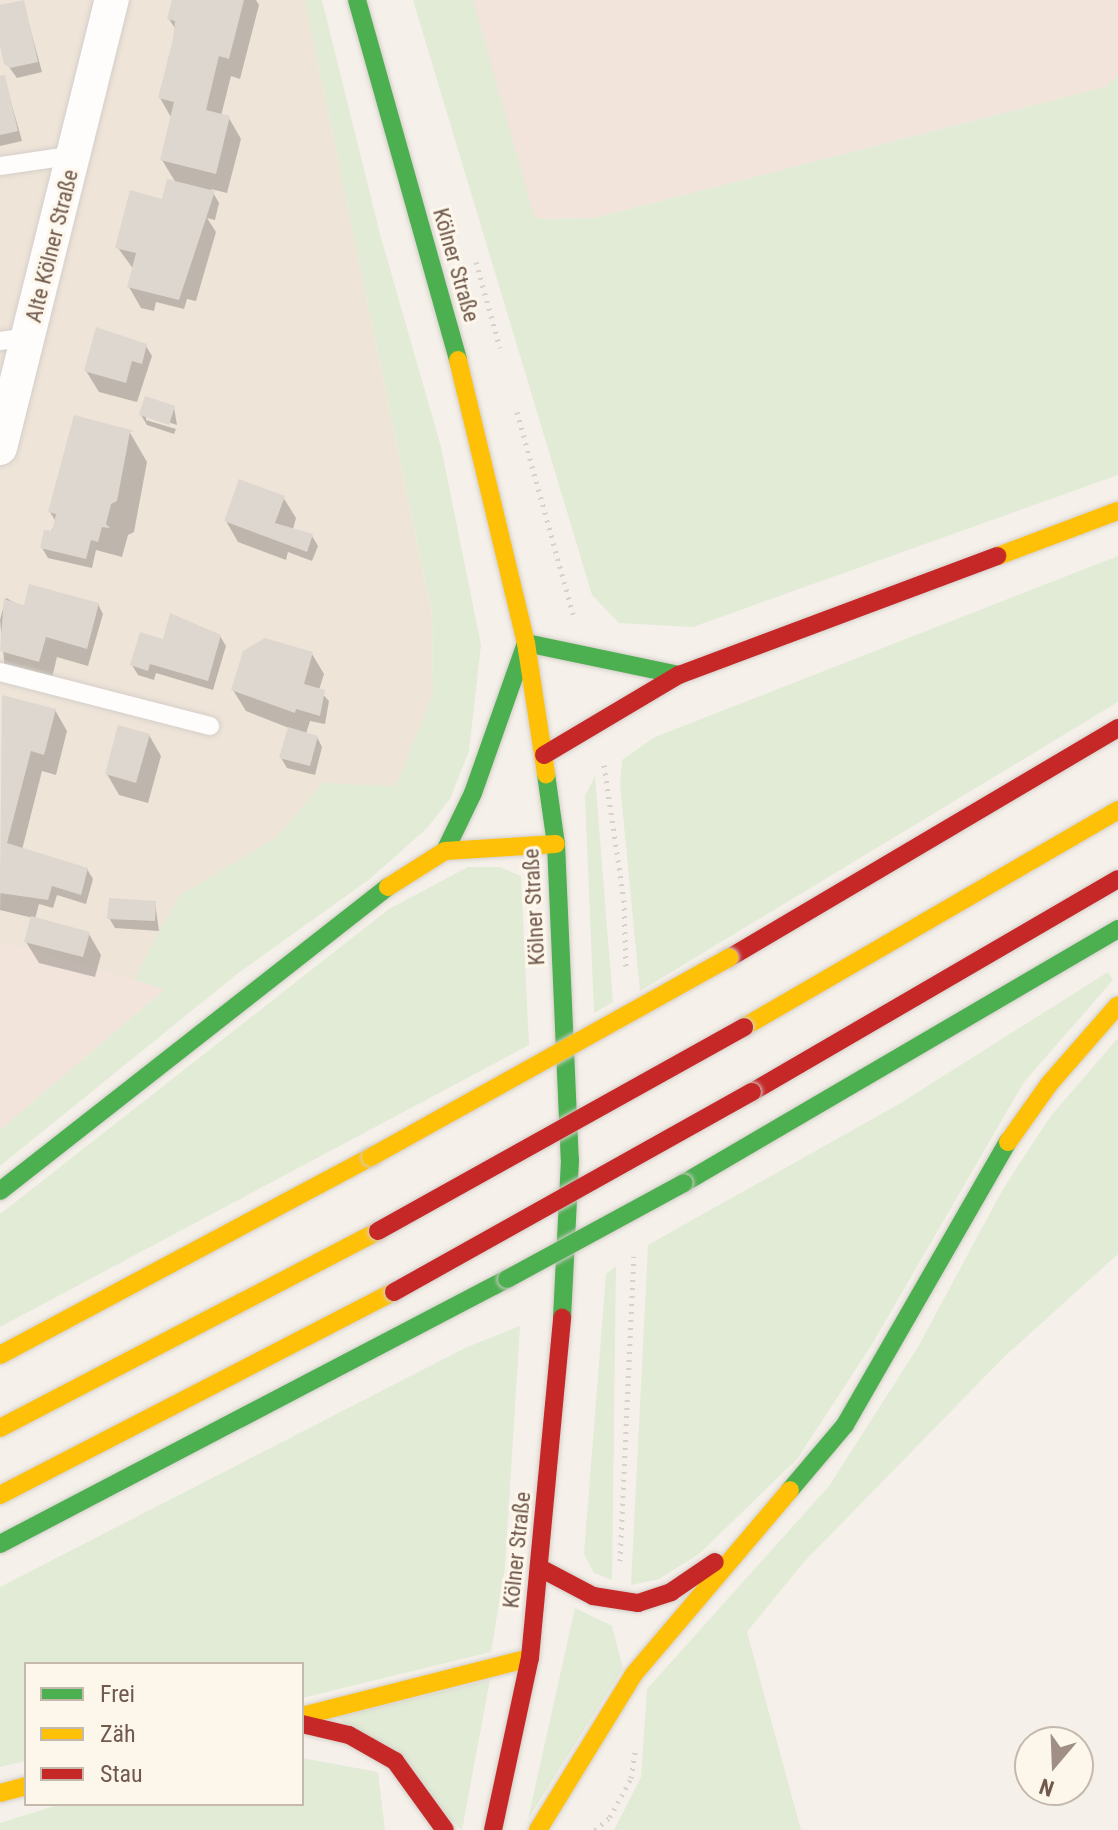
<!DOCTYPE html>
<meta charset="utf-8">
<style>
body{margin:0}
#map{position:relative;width:1118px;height:1830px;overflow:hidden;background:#f5f1ea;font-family:"Roboto Condensed",sans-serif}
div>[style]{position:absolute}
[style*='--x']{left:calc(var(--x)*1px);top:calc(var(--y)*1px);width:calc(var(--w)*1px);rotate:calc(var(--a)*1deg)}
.residential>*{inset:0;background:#eee4d8}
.commercial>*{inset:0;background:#f2e3db}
.green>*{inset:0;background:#e2ebd6}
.shadow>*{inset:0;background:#0003}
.building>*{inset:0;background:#ded7d0}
.path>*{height:5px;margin-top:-2.5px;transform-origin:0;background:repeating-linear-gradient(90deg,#d7d0cb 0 2px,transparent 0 8px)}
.roads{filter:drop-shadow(0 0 2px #d4cec9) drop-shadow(0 0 2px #d4cec9)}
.lane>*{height:18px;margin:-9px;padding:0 9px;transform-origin:9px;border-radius:9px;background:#fefdfc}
.street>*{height:34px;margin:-17px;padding:0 17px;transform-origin:17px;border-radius:17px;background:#fefdfc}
.fast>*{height:18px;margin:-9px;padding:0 9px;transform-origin:9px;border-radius:9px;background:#4caf50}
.slow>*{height:18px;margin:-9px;padding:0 9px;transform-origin:9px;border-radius:9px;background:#ffc107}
.jam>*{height:18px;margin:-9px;padding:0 9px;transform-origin:9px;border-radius:9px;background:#c62828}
.bridges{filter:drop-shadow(0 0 2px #d4ccc7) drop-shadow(0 0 2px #d4ccc7)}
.fast-bridge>*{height:18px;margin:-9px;padding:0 9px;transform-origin:9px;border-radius:9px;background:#4caf50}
.slow-bridge>*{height:18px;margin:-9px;padding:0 9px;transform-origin:9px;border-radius:9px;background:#ffc107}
.jam-bridge>*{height:18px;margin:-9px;padding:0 9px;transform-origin:9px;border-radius:9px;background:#c62828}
span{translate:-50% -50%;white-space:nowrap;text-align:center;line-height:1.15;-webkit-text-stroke:6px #fdf6eb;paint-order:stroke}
.street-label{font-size:22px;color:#715a4d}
.legend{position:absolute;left:24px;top:1662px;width:280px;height:144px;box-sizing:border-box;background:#fdf6eb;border:2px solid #c5b8ac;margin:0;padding:10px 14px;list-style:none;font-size:24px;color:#715a4d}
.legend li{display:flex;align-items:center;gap:16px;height:40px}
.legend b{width:40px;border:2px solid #c5b8ac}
.north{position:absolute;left:1014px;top:1726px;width:80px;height:80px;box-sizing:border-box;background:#fdf6eb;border:2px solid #c5b8ac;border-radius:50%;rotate:199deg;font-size:22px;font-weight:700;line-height:32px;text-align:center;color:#715a4d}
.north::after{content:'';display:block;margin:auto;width:28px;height:36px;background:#9f8f84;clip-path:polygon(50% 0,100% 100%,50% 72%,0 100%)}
</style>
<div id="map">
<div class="residential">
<div style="clip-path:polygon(0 0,305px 0,432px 615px,433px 695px,397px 785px,165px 989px,0 942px)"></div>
</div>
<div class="commercial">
<div style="clip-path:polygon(438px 0,1118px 0,1118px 75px,1105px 87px,594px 218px,535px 219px)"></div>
<div style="clip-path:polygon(0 942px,165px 989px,0 1130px)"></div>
</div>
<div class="green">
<div style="clip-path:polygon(305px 0,322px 0,380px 234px,441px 447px,481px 645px,469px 751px,450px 799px,427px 828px,370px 879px,237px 974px,0 1166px,0 1130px,164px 990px,134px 979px,179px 896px,277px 837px,322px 783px,396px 786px,433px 695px,432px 614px)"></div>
<div style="clip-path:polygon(413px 0,473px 0,535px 219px,594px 218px,1105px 87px,1118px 75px,1118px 475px,693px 627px,619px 623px,592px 595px)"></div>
<div style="clip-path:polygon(1118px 556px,1118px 702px,640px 991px,620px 784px,622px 760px,655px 737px)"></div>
<div style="clip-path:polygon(595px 776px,613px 1002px,594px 1013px,585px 796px)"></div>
<div style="clip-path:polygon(468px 867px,500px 867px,521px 876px,529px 1045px,0 1327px,0 1214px,389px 909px)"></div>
<div style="clip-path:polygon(1108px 972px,1113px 980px,1024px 1082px,871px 1346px,797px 1459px,699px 1554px,659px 1579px,631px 1585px,648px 1245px,899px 1104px)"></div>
<div style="clip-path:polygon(1118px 1038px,1118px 1254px,1003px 1358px,803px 1563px,747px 1632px,801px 1830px,614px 1830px,641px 1777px,647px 1689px,829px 1486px,918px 1347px,1003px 1189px,1050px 1117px)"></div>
<div style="clip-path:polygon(616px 1266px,612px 1580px,594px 1573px,584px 1554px,606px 1274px)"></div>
<div style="clip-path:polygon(520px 1326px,505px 1567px,491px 1652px,302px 1698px,302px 1664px,26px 1664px,26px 1761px,0 1767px,0 1587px,465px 1348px)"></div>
<div style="clip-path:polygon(575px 1608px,612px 1626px,623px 1668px,528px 1819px)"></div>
<div style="clip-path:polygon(490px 1680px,462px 1830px,337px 1717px)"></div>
<div style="clip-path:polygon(302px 1758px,378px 1772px,385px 1830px,0 1830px,0 1823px,61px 1804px,302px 1804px)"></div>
</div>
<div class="shadow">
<div style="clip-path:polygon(174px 0,256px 0,259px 5px,240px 79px,231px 76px,221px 116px,229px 118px,241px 139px,227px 193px,211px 189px,219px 203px,215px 220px,207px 218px,216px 232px,196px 301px,187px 299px,184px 309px,156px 302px,154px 311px,141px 308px,129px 287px,134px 270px,118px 248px,176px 183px,162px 160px,172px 119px,160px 98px,176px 30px,169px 19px)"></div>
<div style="clip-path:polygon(23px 2px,42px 72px,17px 78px,6px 63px,0 7px)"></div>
<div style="clip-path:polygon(4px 77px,22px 141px,0 146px,0 78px)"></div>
<div style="clip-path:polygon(146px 346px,152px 356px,137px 402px,99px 392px,86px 371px)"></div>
<div style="clip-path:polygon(174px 407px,177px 425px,146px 415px,146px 420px,176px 429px,174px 434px,147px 425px,141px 415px)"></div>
<div style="clip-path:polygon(129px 431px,147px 462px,134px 532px,128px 535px,122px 557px,96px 550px,92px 568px,48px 558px,42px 548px,56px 522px,50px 512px)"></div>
<div style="clip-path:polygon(283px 497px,296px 518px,293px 529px,312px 536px,318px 546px,312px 561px,288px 552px,286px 560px,238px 542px,226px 521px)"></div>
<div style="clip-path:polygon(6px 598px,25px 608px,98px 604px,103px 614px,88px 666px,57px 657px,51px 682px,5px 669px,0 620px)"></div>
<div style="clip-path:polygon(172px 616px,220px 636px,226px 646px,213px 690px,156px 673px,154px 680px,138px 675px,132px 665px,164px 641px)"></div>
<div style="clip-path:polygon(312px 654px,324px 674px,319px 690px,329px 701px,325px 724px,310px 721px,306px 734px,317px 737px,322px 747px,315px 775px,287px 768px,281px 758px,289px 728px,246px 711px,233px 690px)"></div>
<div style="clip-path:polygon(4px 697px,55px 710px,67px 731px,56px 775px,42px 771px,22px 850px,87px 869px,93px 879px,86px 904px,57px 895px,53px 908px,39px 904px,35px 919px,89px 934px,101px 955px,95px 977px,39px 963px,26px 942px,33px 918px,0 910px)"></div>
<div style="clip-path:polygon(149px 735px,161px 756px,148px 803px,119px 795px,107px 774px)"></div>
<div style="clip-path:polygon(155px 903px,159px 931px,115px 928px,109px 918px)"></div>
</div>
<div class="building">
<div style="clip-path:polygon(24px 0,38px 62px,10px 68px,4px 64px,0 46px,0 5px)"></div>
<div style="clip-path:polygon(172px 0,244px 0,229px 59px,219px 56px,206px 110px,230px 116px,216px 174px,160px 160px,174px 102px,158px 98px,173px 39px,175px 21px,167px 19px)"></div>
<div style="clip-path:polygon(5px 75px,18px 131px,0 135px,0 76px)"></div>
<div style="clip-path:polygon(167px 179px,215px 191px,179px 300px,127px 287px,136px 253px,115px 248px,130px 190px,162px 199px)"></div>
<div style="clip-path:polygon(96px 327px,147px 344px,142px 364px,132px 361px,126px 383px,84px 371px)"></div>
<div style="clip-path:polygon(145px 396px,175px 406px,169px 425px,139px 415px)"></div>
<div style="clip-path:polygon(74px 415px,135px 431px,130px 432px,117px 501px,111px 504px,106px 524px,110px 528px,102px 527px,98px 542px,91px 540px,86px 559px,40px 548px,44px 530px,52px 531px,56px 514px,48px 512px)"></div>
<div style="clip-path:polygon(239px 479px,285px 496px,275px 523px,313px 534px,307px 552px,224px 521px)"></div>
<div style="clip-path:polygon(29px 584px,99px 603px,87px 649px,46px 637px,39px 662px,0 651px,4px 599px,24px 605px)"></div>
<div style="clip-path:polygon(170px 613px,221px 635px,208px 681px,150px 664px,148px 671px,130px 665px,140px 632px,163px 639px)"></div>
<div style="clip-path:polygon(265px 638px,313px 652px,304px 684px,325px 690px,320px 716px,296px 709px,295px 713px,231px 690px,243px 651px)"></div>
<div style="clip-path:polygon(2px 695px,56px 709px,44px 755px,31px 751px,7px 843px,88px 868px,81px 895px,52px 886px,48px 900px,0 893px)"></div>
<div style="clip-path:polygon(118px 725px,150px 734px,136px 783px,105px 774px)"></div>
<div style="clip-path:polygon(288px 727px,318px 736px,310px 766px,279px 758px)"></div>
<div style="clip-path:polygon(109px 898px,156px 901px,155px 921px,107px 919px)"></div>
<div style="clip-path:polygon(31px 916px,90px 932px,83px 957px,24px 942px)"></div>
</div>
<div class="path">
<div style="--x:476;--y:262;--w:89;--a:74.4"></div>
<div style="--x:517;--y:412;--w:210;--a:74.5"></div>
<div style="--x:604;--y:765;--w:136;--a:81.6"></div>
<div style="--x:624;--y:900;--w:70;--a:88.4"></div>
<div style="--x:620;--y:1561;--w:305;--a:-87.4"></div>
<div style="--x:595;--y:1830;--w:20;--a:-41"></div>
<div style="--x:610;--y:1817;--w:44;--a:-61.7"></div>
<div style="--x:631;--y:1778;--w:30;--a:-81"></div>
</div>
<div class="roads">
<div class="lane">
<div style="--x:0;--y:166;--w:76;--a:-8.3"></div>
<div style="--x:0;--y:341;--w:29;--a:-8"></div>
<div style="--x:0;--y:672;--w:217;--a:14.4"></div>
</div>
<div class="street">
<div style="--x:0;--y:448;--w:462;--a:-76"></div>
</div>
<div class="fast">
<div style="--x:357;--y:0;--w:374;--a:74.3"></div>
<div style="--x:546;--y:774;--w:71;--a:81.9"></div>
<div style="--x:556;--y:844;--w:316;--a:87.5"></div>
<div style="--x:570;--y:1160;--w:158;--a:92.9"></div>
<div style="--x:445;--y:851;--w:64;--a:-64.2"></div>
<div style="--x:473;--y:793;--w:159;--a:-70.5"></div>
<div style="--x:526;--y:643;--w:156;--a:11.8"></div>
<div style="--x:684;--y:1183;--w:503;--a:-30.34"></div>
<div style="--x:0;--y:1191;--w:493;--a:-38.1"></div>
<div style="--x:790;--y:1490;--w:85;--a:-49.8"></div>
<div style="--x:845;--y:1425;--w:327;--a:-60.1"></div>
<div style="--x:0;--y:1544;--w:572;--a:-27.6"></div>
</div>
<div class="slow">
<div style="--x:458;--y:360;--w:291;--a:76.5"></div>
<div style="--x:526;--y:643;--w:133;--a:81.3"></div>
<div style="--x:998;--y:556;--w:128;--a:-20.6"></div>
<div style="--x:388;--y:887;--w:67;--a:-32.3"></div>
<div style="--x:445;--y:851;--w:111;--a:-3.6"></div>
<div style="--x:744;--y:1027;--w:432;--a:-30.1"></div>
<div style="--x:1008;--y:1142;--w:72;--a:-54.6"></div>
<div style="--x:1050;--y:1083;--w:103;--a:-48.9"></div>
<div style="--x:0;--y:1355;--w:421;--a:-28.1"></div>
<div style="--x:0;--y:1428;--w:426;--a:-27.5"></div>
<div style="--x:0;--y:1495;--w:443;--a:-27.3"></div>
<div style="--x:302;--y:1716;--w:235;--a:-14.3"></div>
<div style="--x:0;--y:1793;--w:27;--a:-15"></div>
<div style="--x:538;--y:1830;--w:183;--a:-58.4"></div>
<div style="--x:634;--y:1674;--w:241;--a:-49.7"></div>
</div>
<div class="jam">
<div style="--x:544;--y:755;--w:157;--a:-30.7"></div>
<div style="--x:679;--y:675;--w:340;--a:-20.5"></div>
<div style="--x:729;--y:958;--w:452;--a:-30.6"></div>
<div style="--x:752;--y:1092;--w:423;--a:-30.2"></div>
<div style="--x:540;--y:1568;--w:60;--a:27.8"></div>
<div style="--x:593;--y:1596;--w:46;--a:8.8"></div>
<div style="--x:638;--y:1603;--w:35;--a:-18"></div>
<div style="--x:671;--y:1592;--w:53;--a:-34.3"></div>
<div style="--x:302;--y:1724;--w:48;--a:13.2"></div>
<div style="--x:349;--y:1735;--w:53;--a:29.5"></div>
<div style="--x:395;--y:1761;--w:85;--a:54.1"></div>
<div style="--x:493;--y:1830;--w:176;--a:-77.9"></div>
<div style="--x:530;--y:1658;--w:342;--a:-84.6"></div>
</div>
</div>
<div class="bridges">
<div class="fast-bridge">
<div style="--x:507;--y:1279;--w:201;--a:-28.5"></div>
</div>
<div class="slow-bridge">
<div style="--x:371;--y:1157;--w:410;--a:-29.1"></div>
</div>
<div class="jam-bridge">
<div style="--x:378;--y:1231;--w:419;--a:-29.1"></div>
<div style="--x:394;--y:1292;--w:410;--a:-29.2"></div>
</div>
</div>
<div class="street-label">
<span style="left:52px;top:246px;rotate:-76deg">Alte Kölner Straße</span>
<span style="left:456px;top:265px;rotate:74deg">Kölner Straße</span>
<span style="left:534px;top:907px;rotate:-93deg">Kölner Straße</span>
<span style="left:517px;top:1550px;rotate:-84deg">Kölner Straße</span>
</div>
<ul class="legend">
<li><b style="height:10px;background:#4caf50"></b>Frei</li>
<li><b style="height:10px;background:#ffc107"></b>Zäh</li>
<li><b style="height:10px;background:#c62828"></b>Stau</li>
</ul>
<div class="north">N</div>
</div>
